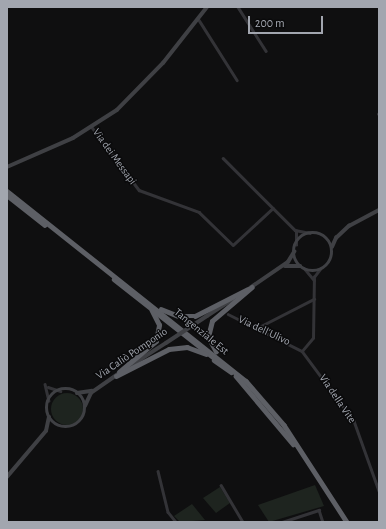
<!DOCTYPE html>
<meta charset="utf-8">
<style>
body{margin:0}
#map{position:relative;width:386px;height:529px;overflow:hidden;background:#0f0f10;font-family:"Alegreya Sans",sans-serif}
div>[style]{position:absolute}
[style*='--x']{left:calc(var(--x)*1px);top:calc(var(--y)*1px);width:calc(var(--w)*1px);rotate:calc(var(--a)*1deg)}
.green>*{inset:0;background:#1e241f}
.round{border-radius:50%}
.street>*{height:2.5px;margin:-1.25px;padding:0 1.25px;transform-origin:1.25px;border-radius:1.25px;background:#333337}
.secondary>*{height:3.5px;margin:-1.75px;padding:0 1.75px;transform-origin:1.75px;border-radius:1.75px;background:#3f4044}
.secondary>.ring{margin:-1.75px;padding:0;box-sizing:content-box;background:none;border:3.5px solid #3f4044;border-radius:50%}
.highway>*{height:4.5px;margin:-2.25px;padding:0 2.25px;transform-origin:2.25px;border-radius:2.25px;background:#5d5f65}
.secondary-bridge>*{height:3.5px;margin:-1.75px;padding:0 1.75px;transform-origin:1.75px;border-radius:1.75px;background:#3f4044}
span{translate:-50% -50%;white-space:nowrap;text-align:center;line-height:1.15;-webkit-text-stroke:3px #0a0a0b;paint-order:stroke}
.street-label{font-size:11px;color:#a2a6af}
.frame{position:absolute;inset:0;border:8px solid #a2a6af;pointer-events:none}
.scale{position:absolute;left:248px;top:16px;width:75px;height:18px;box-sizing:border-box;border:2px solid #a2a6af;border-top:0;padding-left:5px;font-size:12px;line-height:14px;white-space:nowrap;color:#a2a6af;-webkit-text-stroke:3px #0a0a0b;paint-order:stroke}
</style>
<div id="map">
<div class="green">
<div class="round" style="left:51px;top:393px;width:32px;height:32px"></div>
<div style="clip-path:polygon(315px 485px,324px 506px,269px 522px,258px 505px)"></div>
<div style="clip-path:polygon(220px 487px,230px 503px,216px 513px,203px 498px)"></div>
<div style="clip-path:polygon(192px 504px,205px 520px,180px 522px,174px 516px)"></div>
</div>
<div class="street">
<div style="--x:238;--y:7;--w:52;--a:57.5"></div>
<div style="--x:199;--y:20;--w:71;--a:57.7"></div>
<div style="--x:378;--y:114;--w:1;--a:-45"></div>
<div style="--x:91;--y:126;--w:80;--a:53.1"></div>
<div style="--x:139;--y:190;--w:64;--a:20.1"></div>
<div style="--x:199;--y:212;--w:47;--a:44.1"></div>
<div style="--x:233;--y:245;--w:54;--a:-42.8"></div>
<div style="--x:223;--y:158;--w:102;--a:45"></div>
<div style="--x:295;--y:230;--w:15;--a:11"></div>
<div style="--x:296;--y:245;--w:14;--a:-90"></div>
<div style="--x:304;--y:268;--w:16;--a:50"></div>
<div style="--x:228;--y:314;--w:83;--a:26.6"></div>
<div style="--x:302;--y:351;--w:87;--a:53.4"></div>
<div style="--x:354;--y:421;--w:74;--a:70.3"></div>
<div style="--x:257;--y:328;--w:64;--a:-27"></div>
<div style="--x:302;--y:351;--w:17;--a:-50"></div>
<div style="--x:313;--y:338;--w:61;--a:-89.1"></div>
<div style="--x:314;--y:277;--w:10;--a:-53"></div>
<div style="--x:45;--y:384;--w:17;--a:77"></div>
<div style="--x:48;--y:387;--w:13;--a:18"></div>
<div style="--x:158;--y:471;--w:42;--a:76.3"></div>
<div style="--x:168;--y:512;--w:13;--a:51"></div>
<div style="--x:221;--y:485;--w:43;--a:59.3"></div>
<div style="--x:282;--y:522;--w:39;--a:-18"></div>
<div style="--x:319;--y:510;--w:13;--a:72"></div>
</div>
<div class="secondary">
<div style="--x:7;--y:167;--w:72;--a:-23.7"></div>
<div style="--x:73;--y:138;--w:52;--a:-32.5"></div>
<div style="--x:117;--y:110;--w:66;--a:-45.6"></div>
<div style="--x:163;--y:63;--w:71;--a:-51.8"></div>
<div class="ring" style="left:294px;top:233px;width:34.5px;height:34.5px"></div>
<div style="--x:332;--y:247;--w:10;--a:-66"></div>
<div style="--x:336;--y:238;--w:18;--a:-43"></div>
<div style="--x:349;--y:226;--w:34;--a:-28"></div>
<div style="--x:285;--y:266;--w:15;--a:0"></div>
<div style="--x:250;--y:288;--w:46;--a:-34.4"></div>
<div style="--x:288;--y:262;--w:12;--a:-59"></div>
<div style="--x:207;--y:316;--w:31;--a:-33"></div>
<div style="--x:127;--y:368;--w:46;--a:-32.7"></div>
<div class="ring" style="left:47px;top:389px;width:34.5px;height:34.5px"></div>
<div style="--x:77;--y:393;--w:15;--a:-8"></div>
<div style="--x:85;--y:406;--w:14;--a:-65"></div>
<div style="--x:91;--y:393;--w:33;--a:-35"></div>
<div style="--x:7;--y:477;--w:60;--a:-49.7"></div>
<div style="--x:46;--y:431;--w:14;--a:-78"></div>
</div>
<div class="highway">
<div style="--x:7;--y:191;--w:305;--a:38.5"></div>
<div style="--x:246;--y:381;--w:58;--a:49.2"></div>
<div style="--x:284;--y:425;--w:116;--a:57"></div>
<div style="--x:7;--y:195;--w:48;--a:38.3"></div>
<div style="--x:114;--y:279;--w:131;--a:38.2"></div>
<div style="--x:161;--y:309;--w:18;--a:22"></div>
<div style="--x:178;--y:316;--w:17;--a:0"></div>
<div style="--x:195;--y:316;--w:59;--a:-27"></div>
<div style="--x:216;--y:352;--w:17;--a:-118"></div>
<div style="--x:208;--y:337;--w:16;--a:-76"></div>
<div style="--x:212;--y:321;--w:52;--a:-40.4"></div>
<div style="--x:214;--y:360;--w:21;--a:35"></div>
<div style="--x:119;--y:372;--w:48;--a:-40"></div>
<div style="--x:156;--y:341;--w:16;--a:-79"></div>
<div style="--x:159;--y:325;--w:16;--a:-117"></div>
<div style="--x:116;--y:376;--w:59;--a:-27"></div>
<div style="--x:169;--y:349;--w:18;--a:-6"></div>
<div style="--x:187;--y:347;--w:20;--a:20"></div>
<div style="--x:236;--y:376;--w:89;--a:50"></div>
</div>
<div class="secondary-bridge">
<div style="--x:166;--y:343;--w:49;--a:-33.4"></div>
</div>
<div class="street-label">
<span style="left:114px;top:157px;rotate:54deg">Via dei Messapi</span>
<span style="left:264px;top:331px;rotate:25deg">Via dell'Ulivo</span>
<span style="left:201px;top:332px;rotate:39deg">Tangenziale Est</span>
<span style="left:132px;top:354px;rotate:-34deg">Via Caliò Pomponio</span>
<span style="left:337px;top:399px;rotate:56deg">Via della Vite</span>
</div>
<div class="frame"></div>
<div class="scale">200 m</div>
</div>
